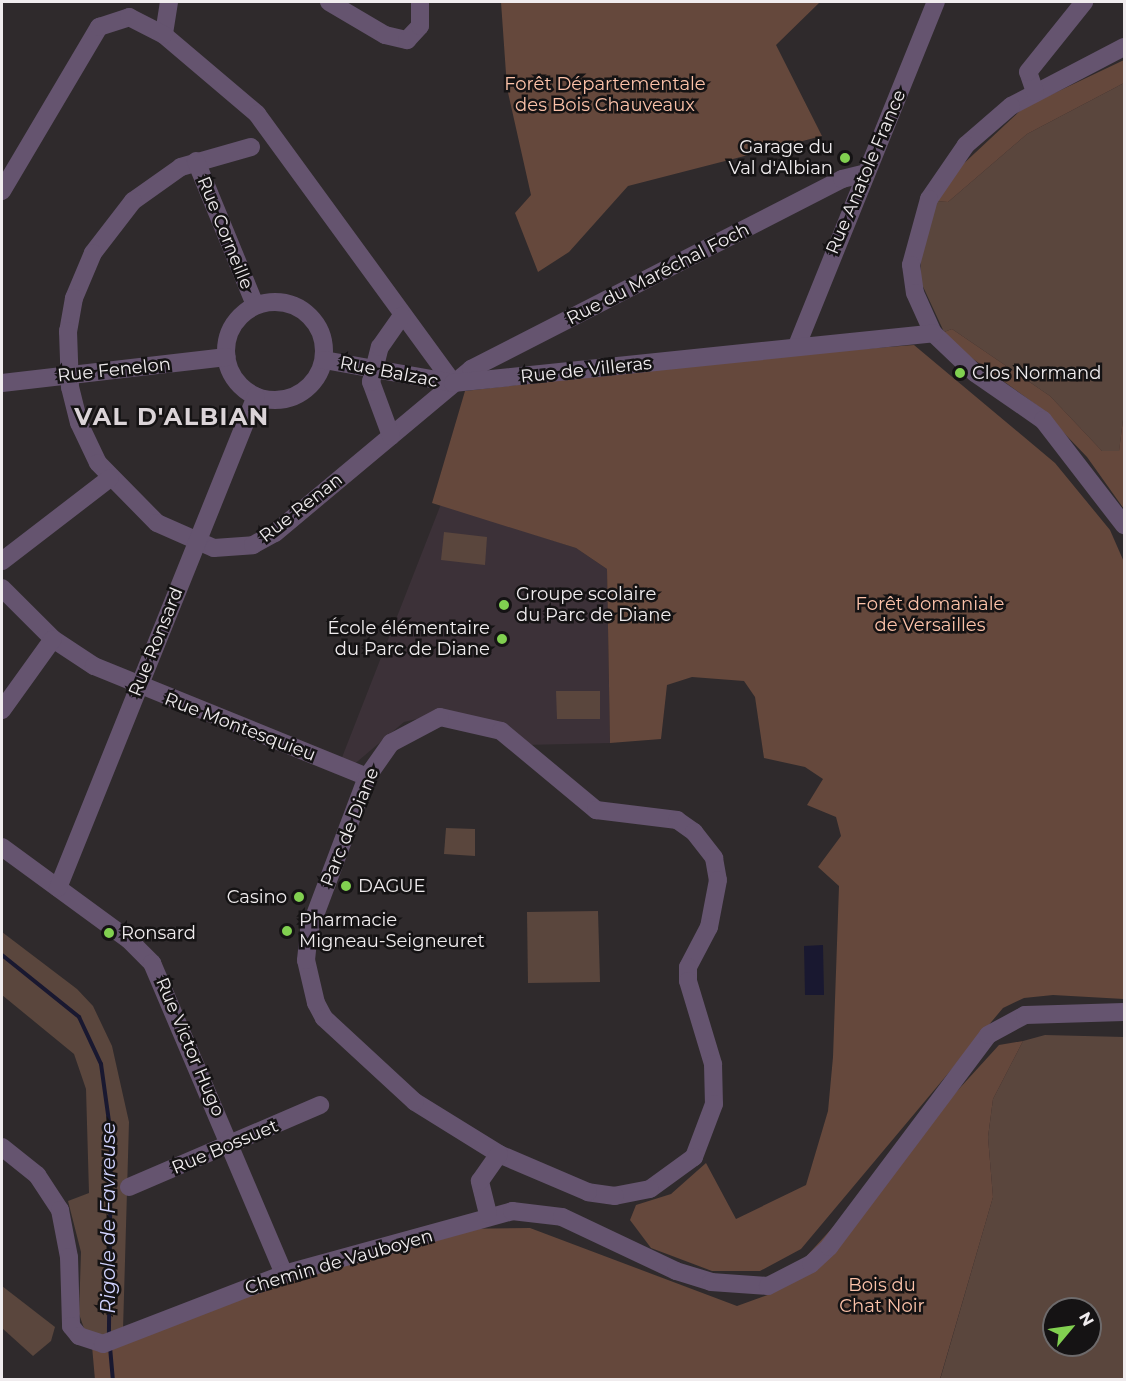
<!DOCTYPE html>
<meta charset="utf-8">
<style>
body{margin:0}
#map{position:relative;width:1126px;height:1381px;overflow:hidden;background:#2f2a2c;font-family:Montserrat,sans-serif}
div>[style]{position:absolute}
[style*='--x']{left:calc(var(--x)*1px);top:calc(var(--y)*1px);width:calc(var(--w)*1px);rotate:calc(var(--a)*1deg)}
.built>*{inset:0;background:#3c3138}
.green>*{inset:0;background:#5a463d}
.forest>*{inset:0;background:#65483c}
.water>*{inset:0;background:#191830}
.stream>*{height:4px;margin:-2px;padding:0 2px;transform-origin:2px;border-radius:2px;background:#191830}
.minor>*{height:18px;margin:-9px;padding:0 9px;transform-origin:9px;border-radius:9px;background:#65546f}
.minor>.ring{margin:-9px;padding:0;box-sizing:content-box;background:none;border:18px solid #65546f;border-radius:50%}
.dots>*{width:16px;height:16px;translate:-50% -50%;box-sizing:border-box;border:3px solid #151314;border-radius:50%}
span{translate:-50% -50%;white-space:nowrap;text-align:center;line-height:1.15;-webkit-text-stroke:5px #151314;paint-order:stroke}
.park-label{font-size:18px;color:#fcc2a9}
.poi-label{font-size:18px;color:#f0ecee}
.right{translate:-100% -50%;text-align:right}
.left{translate:0 -50%;text-align:left}
.street-label{font-size:18px;color:#f0ecee}
.water-label{font-size:20px;color:#d0d2fe;font-style:italic}
.district-label{font-size:24px;color:#dbd4d8;font-weight:700;letter-spacing:1.5px}
.frame{position:absolute;inset:0;border:3px solid #f0ecee;pointer-events:none}
.north{position:absolute;left:1042px;top:1297px;width:60px;height:60px;box-sizing:border-box;background:#151314;border:2px solid #6d6a6b;border-radius:50%;rotate:61deg;font-size:16px;font-weight:700;line-height:24px;text-align:center;color:#f0ecee}
.north::after{content:'';display:block;margin:auto;width:21px;height:27px;background:#81d050;clip-path:polygon(50% 0,100% 100%,50% 72%,0 100%)}
</style>
<div id="map">
<div class="built">
<div style="clip-path:polygon(441px 504px,576px 548px,607px 569px,610px 743px,525px 745px,443px 713px,404px 722px,351px 767px,341px 760px)"></div>
</div>
<div class="green">
<div style="clip-path:polygon(1124px 83px,1124px 412px,1119px 452px,1102px 451px,1050px 396px,952px 329px,944px 332px,920px 280px,922px 236px,936px 201px,948px 202px,1027px 134px)"></div>
<div style="clip-path:polygon(444px 532px,487px 537px,485px 565px,441px 560px)"></div>
<div style="clip-path:polygon(556px 691px,600px 691px,600px 719px,557px 719px)"></div>
<div style="clip-path:polygon(446px 828px,475px 829px,475px 856px,444px 854px)"></div>
<div style="clip-path:polygon(598px 911px,600px 982px,528px 983px,527px 912px)"></div>
<div style="clip-path:polygon(2px 932px,77px 989px,93px 1006px,112px 1046px,129px 1122px,123px 1330px,116px 1336px,86px 1334px,79px 1314px,81px 1252px,68px 1201px,89px 1193px,86px 1089px,74px 1054px,2px 995px)"></div>
<div style="clip-path:polygon(evenodd,1045px 1035px,1124px 1037px,1124px 1379px,940px 1380px,993px 1197px,988px 1137px,993px 1099px,1023px 1041px,1045px 1035px,1054px 1309px,1090px 1309px,1090px 1345px,1054px 1345px,1054px 1309px)"></div>
<div style="clip-path:polygon(2px 1286px,55px 1327px,51px 1341px,33px 1356px,2px 1328px)"></div>
</div>
<div class="forest">
<div style="clip-path:polygon(501px 2px,820px 2px,776px 45px,822px 136px,628px 186px,569px 252px,538px 272px,515px 213px,531px 195px,507px 88px)"></div>
<div style="clip-path:polygon(1124px 60px,1124px 83px,1027px 134px,948px 202px,936px 201px,960px 167px,1023px 108px)"></div>
<div style="clip-path:polygon(952px 329px,1050px 396px,1102px 451px,1119px 451px,1124px 412px,1124px 509px,1087px 457px,1039px 407px,958px 348px,944px 332px)"></div>
<div style="clip-path:polygon(914px 345px,1055px 463px,1110px 530px,1124px 562px,1124px 999px,1053px 995px,1024px 998px,1003px 1008px,801px 1249px,760px 1271px,712px 1271px,651px 1248px,630px 1220px,636px 1205px,671px 1194px,706px 1163px,736px 1219px,806px 1185px,828px 1111px,833px 1057px,839px 886px,818px 867px,841px 836px,836px 817px,807px 805px,823px 779px,805px 767px,764px 758px,755px 697px,744px 681px,692px 677px,667px 685px,661px 739px,610px 743px,607px 569px,576px 548px,432px 503px,465px 391px,747px 358px)"></div>
<div style="clip-path:polygon(1023px 1041px,993px 1099px,988px 1137px,993px 1197px,940px 1379px,95px 1380px,92px 1346px,259px 1284px,452px 1229px,530px 1228px,737px 1306px,773px 1293px,999px 1045px)"></div>
</div>
<div class="water">
<div style="clip-path:polygon(823px 945px,824px 995px,805px 995px,804px 946px)"></div>
</div>
<div class="stream">
<div style="--x:2;--y:955;--w:99;--a:38.8"></div>
<div style="--x:79;--y:1017;--w:52;--a:64.9"></div>
<div style="--x:101;--y:1064;--w:73;--a:82.1"></div>
<div style="--x:111;--y:1136;--w:200;--a:90.6"></div>
<div style="--x:110;--y:1347;--w:33;--a:85"></div>
</div>
<div class="minor">
<div style="--x:169;--y:2;--w:33;--a:99"></div>
<div style="--x:164;--y:35;--w:122;--a:40.3"></div>
<div style="--x:257;--y:114;--w:333;--a:53.9"></div>
<div style="--x:329;--y:2;--w:65;--a:30.5"></div>
<div style="--x:385;--y:35;--w:23;--a:13"></div>
<div style="--x:407;--y:40;--w:19;--a:-47"></div>
<div style="--x:420;--y:26;--w:24;--a:-90"></div>
<div style="--x:1124;--y:47;--w:127;--a:152.4"></div>
<div style="--x:1011;--y:106;--w:60;--a:139.1"></div>
<div style="--x:966;--y:145;--w:65;--a:124.4"></div>
<div style="--x:929;--y:199;--w:68;--a:105.3"></div>
<div style="--x:911;--y:265;--w:28;--a:82"></div>
<div style="--x:915;--y:293;--w:44;--a:65.8"></div>
<div style="--x:933;--y:333;--w:58;--a:43.6"></div>
<div style="--x:975;--y:373;--w:83;--a:34.7"></div>
<div style="--x:1043;--y:420;--w:133;--a:52.4"></div>
<div style="--x:1035;--y:92;--w:21;--a:-109"></div>
<div style="--x:1028;--y:72;--w:90;--a:-51.3"></div>
<div style="--x:251;--y:147;--w:73;--a:164.1"></div>
<div style="--x:181;--y:167;--w:59;--a:144.7"></div>
<div style="--x:133;--y:201;--w:66;--a:127.6"></div>
<div style="--x:93;--y:253;--w:49;--a:112.9"></div>
<div style="--x:74;--y:298;--w:34;--a:100"></div>
<div style="--x:68;--y:331;--w:56;--a:88"></div>
<div style="--x:70;--y:387;--w:37;--a:76"></div>
<div style="--x:79;--y:423;--w:44;--a:64.6"></div>
<div style="--x:98;--y:463;--w:84;--a:45.5"></div>
<div style="--x:157;--y:523;--w:62;--a:23.7"></div>
<div style="--x:214;--y:548;--w:39;--a:-4"></div>
<div style="--x:253;--y:545;--w:25;--a:-29"></div>
<div style="--x:275;--y:533;--w:256;--a:-39.9"></div>
<div style="--x:471;--y:369;--w:417;--a:-27.1"></div>
<div style="--x:842;--y:179;--w:25;--a:-14"></div>
<div style="--x:196;--y:161;--w:156;--a:67.7"></div>
<div style="--x:2;--y:191;--w:191;--a:-59.4"></div>
<div style="--x:99;--y:27;--w:32;--a:-18"></div>
<div style="--x:129;--y:17;--w:39;--a:27"></div>
<div class="ring" style="left:226px;top:302px;width:80px;height:80px"></div>
<div style="--x:798;--y:343;--w:368;--a:-68"></div>
<div style="--x:324;--y:360;--w:131;--a:10.1"></div>
<div style="--x:453;--y:383;--w:483;--a:-5.9"></div>
<div style="--x:2;--y:383;--w:226;--a:-6.6"></div>
<div style="--x:391;--y:436;--w:58;--a:-110.3"></div>
<div style="--x:371;--y:382;--w:36;--a:-76"></div>
<div style="--x:380;--y:347;--w:38;--a:-55"></div>
<div style="--x:2;--y:561;--w:136;--a:-37.5"></div>
<div style="--x:2;--y:588;--w:72;--a:45"></div>
<div style="--x:53;--y:639;--w:49;--a:33.4"></div>
<div style="--x:94;--y:666;--w:295;--a:22.1"></div>
<div style="--x:2;--y:710;--w:87;--a:-54.3"></div>
<div style="--x:440;--y:717;--w:63;--a:12.9"></div>
<div style="--x:501;--y:731;--w:124;--a:39.7"></div>
<div style="--x:596;--y:810;--w:82;--a:7"></div>
<div style="--x:677;--y:820;--w:21;--a:35"></div>
<div style="--x:694;--y:832;--w:33;--a:52"></div>
<div style="--x:714;--y:858;--w:22;--a:80"></div>
<div style="--x:718;--y:880;--w:48;--a:100.8"></div>
<div style="--x:709;--y:927;--w:45;--a:117.7"></div>
<div style="--x:688;--y:967;--w:14;--a:90"></div>
<div style="--x:688;--y:981;--w:87;--a:73.2"></div>
<div style="--x:713;--y:1064;--w:40;--a:88.6"></div>
<div style="--x:714;--y:1104;--w:57;--a:110.7"></div>
<div style="--x:694;--y:1157;--w:54;--a:144"></div>
<div style="--x:650;--y:1189;--w:36;--a:169"></div>
<div style="--x:615;--y:1196;--w:27;--a:-172"></div>
<div style="--x:588;--y:1192;--w:97;--a:-156.9"></div>
<div style="--x:499;--y:1154;--w:99;--a:-148.2"></div>
<div style="--x:415;--y:1102;--w:124;--a:-137.3"></div>
<div style="--x:324;--y:1018;--w:17;--a:-118"></div>
<div style="--x:316;--y:1003;--w:44;--a:-103.1"></div>
<div style="--x:306;--y:960;--w:29;--a:-84"></div>
<div style="--x:309;--y:931;--w:165;--a:-69.4"></div>
<div style="--x:367;--y:777;--w:42;--a:-54.8"></div>
<div style="--x:391;--y:743;--w:55;--a:-28"></div>
<div style="--x:2;--y:847;--w:157;--a:36.2"></div>
<div style="--x:129;--y:940;--w:33;--a:45"></div>
<div style="--x:152;--y:963;--w:338;--a:67"></div>
<div style="--x:58;--y:888;--w:530;--a:-68.08"></div>
<div style="--x:2;--y:1147;--w:45;--a:38.7"></div>
<div style="--x:37;--y:1175;--w:42;--a:56.7"></div>
<div style="--x:60;--y:1210;--w:48;--a:79.2"></div>
<div style="--x:69;--y:1257;--w:69;--a:88.3"></div>
<div style="--x:71;--y:1326;--w:13;--a:51"></div>
<div style="--x:79;--y:1336;--w:25;--a:18"></div>
<div style="--x:103;--y:1344;--w:194;--a:-21.1"></div>
<div style="--x:284;--y:1274;--w:237;--a:-15.4"></div>
<div style="--x:512;--y:1211;--w:50;--a:6.8"></div>
<div style="--x:562;--y:1217;--w:126;--a:25.3"></div>
<div style="--x:676;--y:1271;--w:37;--a:17"></div>
<div style="--x:711;--y:1282;--w:57;--a:4"></div>
<div style="--x:768;--y:1286;--w:48;--a:-27.1"></div>
<div style="--x:811;--y:1264;--w:25;--a:-43"></div>
<div style="--x:829;--y:1247;--w:265;--a:-53.1"></div>
<div style="--x:988;--y:1035;--w:42;--a:-28.4"></div>
<div style="--x:1025;--y:1015;--w:99;--a:-1.7"></div>
<div style="--x:129;--y:1187;--w:208;--a:-23.2"></div>
<div style="--x:488;--y:1214;--w:34;--a:-104"></div>
<div style="--x:480;--y:1181;--w:33;--a:-55"></div>
</div>
<div class="dots">
<div style="left:845px;top:158px;background:#81d050"></div>
<div style="left:960px;top:373px;background:#81d050"></div>
<div style="left:504px;top:605px;background:#81d050"></div>
<div style="left:502px;top:639px;background:#81d050"></div>
<div style="left:346px;top:886px;background:#81d050"></div>
<div style="left:299px;top:897px;background:#81d050"></div>
<div style="left:287px;top:931px;background:#81d050"></div>
<div style="left:109px;top:933px;background:#81d050"></div>
</div>
<div class="park-label">
<span style="left:605px;top:95px">Forêt Départementale<br>des Bois Chauveaux</span>
<span style="left:930px;top:615px">Forêt domaniale<br>de Versailles</span>
<span style="left:882px;top:1296px">Bois du<br>Chat Noir</span>
</div>
<div class="poi-label">
<span class="right" style="left:833px;top:158px">Garage du<br>Val d'Albian</span>
<span class="left" style="left:972px;top:373px">Clos Normand</span>
<span class="left" style="left:516px;top:605px">Groupe scolaire<br>du Parc de Diane</span>
<span class="right" style="left:490px;top:639px">École élémentaire<br>du Parc de Diane</span>
<span class="left" style="left:358px;top:886px">DAGUE</span>
<span class="right" style="left:287px;top:897px">Casino</span>
<span class="left" style="left:299px;top:931px">Pharmacie<br>Migneau-Seigneuret</span>
<span class="left" style="left:121px;top:933px">Ronsard</span>
</div>
<div class="street-label">
<span style="left:866px;top:172px;rotate:-67deg">Rue Anatole France</span>
<span style="left:225px;top:233px;rotate:68deg">Rue Corneille</span>
<span style="left:658px;top:274px;rotate:-27deg">Rue du Maréchal Foch</span>
<span style="left:114px;top:370px;rotate:-6deg">Rue Fenelon</span>
<span style="left:586px;top:370px;rotate:-6deg">Rue de Villeras</span>
<span style="left:389px;top:372px;rotate:11deg">Rue Balzac</span>
<span style="left:301px;top:508px;rotate:-38deg">Rue Renan</span>
<span style="left:156px;top:642px;rotate:-68deg">Rue Ronsard</span>
<span style="left:240px;top:727px;rotate:21deg">Rue Montesquieu</span>
<span style="left:350px;top:827px;rotate:-68deg">Parc de Diane</span>
<span style="left:190px;top:1047px;rotate:67deg">Rue Victor Hugo</span>
<span style="left:225px;top:1147px;rotate:-23deg">Rue Bossuet</span>
<span style="left:339px;top:1262px;rotate:-16deg">Chemin de Vauboyen</span>
</div>
<div class="water-label">
<span style="left:108px;top:1218px;rotate:-90deg">Rigole de Favreuse</span>
</div>
<div class="district-label">
<span style="left:172px;top:417px">VAL D'ALBIAN</span>
</div>
<div class="frame"></div>
<div class="north">N</div>
</div>
